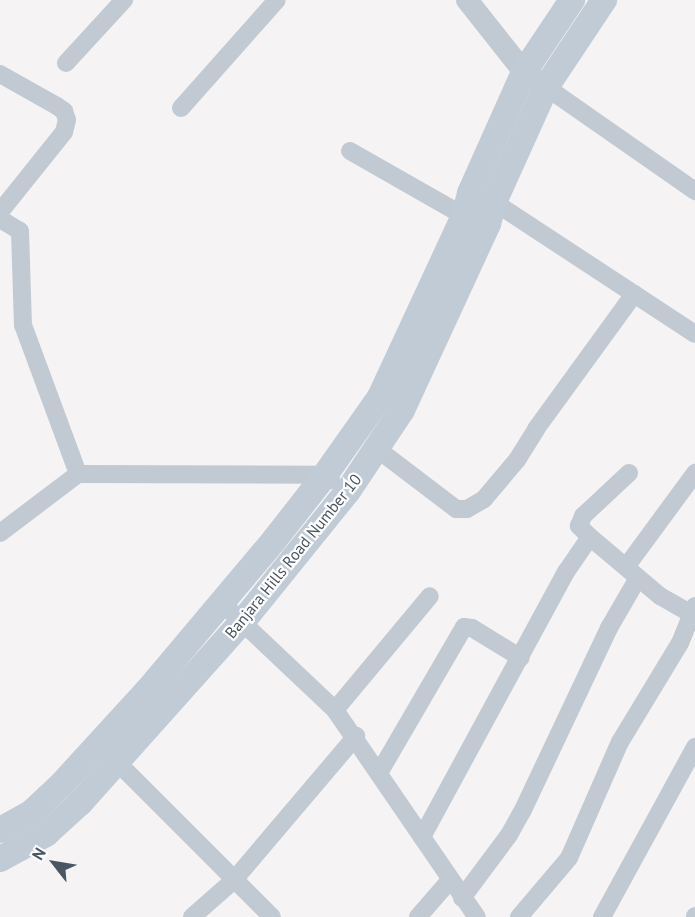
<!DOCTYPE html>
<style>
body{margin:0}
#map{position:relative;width:695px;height:917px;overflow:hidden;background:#f5f3f3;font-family:"PT Sans",sans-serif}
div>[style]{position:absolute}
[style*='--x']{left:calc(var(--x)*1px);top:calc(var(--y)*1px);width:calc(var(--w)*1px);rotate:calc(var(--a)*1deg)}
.minor>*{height:18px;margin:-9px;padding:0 9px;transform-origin:9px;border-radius:9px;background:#c1cad2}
.tertiary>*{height:22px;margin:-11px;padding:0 11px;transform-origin:11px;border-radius:11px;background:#c1cad2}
.secondary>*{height:26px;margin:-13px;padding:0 13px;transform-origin:13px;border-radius:13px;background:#c1cbd6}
span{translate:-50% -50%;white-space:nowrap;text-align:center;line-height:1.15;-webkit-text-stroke:4.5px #fff;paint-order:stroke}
.street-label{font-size:16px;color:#4a5661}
.north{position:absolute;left:24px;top:833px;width:60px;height:60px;-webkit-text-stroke:4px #fff;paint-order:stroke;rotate:301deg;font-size:16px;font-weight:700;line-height:24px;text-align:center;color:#4a5661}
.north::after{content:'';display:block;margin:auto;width:21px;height:27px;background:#4a5661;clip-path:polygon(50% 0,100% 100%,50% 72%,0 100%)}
</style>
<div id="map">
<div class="minor">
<div style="--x:66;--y:63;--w:86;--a:-47.4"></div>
<div style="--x:0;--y:74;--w:65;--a:29.3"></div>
<div style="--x:57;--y:106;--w:9;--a:36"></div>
<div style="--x:64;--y:111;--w:9;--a:72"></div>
<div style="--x:67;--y:120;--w:12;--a:104"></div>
<div style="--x:64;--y:132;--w:102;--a:128.7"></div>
<div style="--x:546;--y:87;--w:182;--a:34.9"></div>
<div style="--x:181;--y:108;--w:144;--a:-48.4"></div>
<div style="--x:350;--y:151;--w:131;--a:29.7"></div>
<div style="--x:494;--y:202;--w:240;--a:33.3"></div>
<div style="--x:0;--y:219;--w:23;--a:31"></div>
<div style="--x:20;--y:231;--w:94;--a:88.2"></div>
<div style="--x:23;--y:325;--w:159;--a:69.7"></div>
<div style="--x:376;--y:448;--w:101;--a:37.3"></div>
<div style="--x:456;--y:509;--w:11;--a:0"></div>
<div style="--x:467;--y:509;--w:20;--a:-30"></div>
<div style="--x:484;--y:499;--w:51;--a:-49.8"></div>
<div style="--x:517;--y:460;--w:36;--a:-58"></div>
<div style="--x:536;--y:429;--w:167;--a:-54"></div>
<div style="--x:0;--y:533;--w:98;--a:-37.1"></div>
<div style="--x:78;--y:474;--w:247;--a:0.2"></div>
<div style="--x:325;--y:475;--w:8;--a:40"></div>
<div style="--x:590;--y:537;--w:16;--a:-135"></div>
<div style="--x:579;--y:526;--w:11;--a:-68"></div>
<div style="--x:583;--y:516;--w:63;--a:-43.1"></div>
<div style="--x:626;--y:567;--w:117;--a:-53.7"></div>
<div style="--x:223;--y:604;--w:154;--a:43.4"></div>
<div style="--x:335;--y:710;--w:251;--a:55.6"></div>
<div style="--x:335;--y:710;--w:148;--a:-50.2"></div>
<div style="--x:110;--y:755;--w:229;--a:45"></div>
<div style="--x:379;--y:773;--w:169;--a:-59.8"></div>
<div style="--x:464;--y:627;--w:8;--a:7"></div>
<div style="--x:472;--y:628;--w:57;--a:31.5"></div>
<div style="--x:422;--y:837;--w:302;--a:-61.5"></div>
<div style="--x:566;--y:572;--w:42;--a:-55.6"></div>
<div style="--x:590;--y:537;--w:92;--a:40.1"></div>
<div style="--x:660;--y:596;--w:40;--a:29.7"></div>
<div style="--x:462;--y:898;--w:79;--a:-53.3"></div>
<div style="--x:509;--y:835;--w:26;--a:-61"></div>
<div style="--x:522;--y:812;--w:204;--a:-64.7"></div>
<div style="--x:609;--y:628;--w:58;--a:-59.9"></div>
<div style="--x:192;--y:917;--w:56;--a:-41.4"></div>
<div style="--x:234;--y:880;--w:189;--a:-49.7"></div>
<div style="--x:418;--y:917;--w:50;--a:-49"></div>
<div style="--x:519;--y:917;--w:77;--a:-49.7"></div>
<div style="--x:569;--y:858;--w:127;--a:-66.3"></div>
<div style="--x:620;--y:742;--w:116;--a:-58.8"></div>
<div style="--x:680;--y:643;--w:40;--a:-68"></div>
<div style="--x:602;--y:917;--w:194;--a:-61.3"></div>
<div style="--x:695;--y:917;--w:1;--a:-90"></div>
</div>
<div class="tertiary">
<div style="--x:467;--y:0;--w:92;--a:51.6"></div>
<div style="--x:524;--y:72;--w:27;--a:34"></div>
</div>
<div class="secondary">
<div style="--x:0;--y:830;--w:35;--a:-29"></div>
<div style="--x:31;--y:813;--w:41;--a:-43"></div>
<div style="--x:61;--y:785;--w:129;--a:-47.5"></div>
<div style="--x:148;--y:690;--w:197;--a:-49.9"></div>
<div style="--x:275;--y:539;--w:81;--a:-52"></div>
<div style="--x:325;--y:475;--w:95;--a:-54.8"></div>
<div style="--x:380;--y:397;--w:200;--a:-65.1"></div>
<div style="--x:464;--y:216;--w:24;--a:-75"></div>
<div style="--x:470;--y:193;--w:133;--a:-65.9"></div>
<div style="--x:524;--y:72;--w:87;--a:-56.3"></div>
<div style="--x:0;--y:859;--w:52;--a:-28.5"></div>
<div style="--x:46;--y:834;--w:46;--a:-42.4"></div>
<div style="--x:80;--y:803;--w:244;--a:-48.2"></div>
<div style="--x:243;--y:621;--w:167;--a:-51.1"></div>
<div style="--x:348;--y:491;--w:97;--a:-56.3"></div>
<div style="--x:402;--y:410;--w:205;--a:-65.2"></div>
<div style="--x:488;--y:224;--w:23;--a:-75"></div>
<div style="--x:494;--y:202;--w:126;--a:-65.7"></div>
<div style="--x:546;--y:87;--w:105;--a:-56.3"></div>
</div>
<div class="street-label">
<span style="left:293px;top:556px;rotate:-51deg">Banjara Hills Road Number 10</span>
</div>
<div class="north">N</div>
</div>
